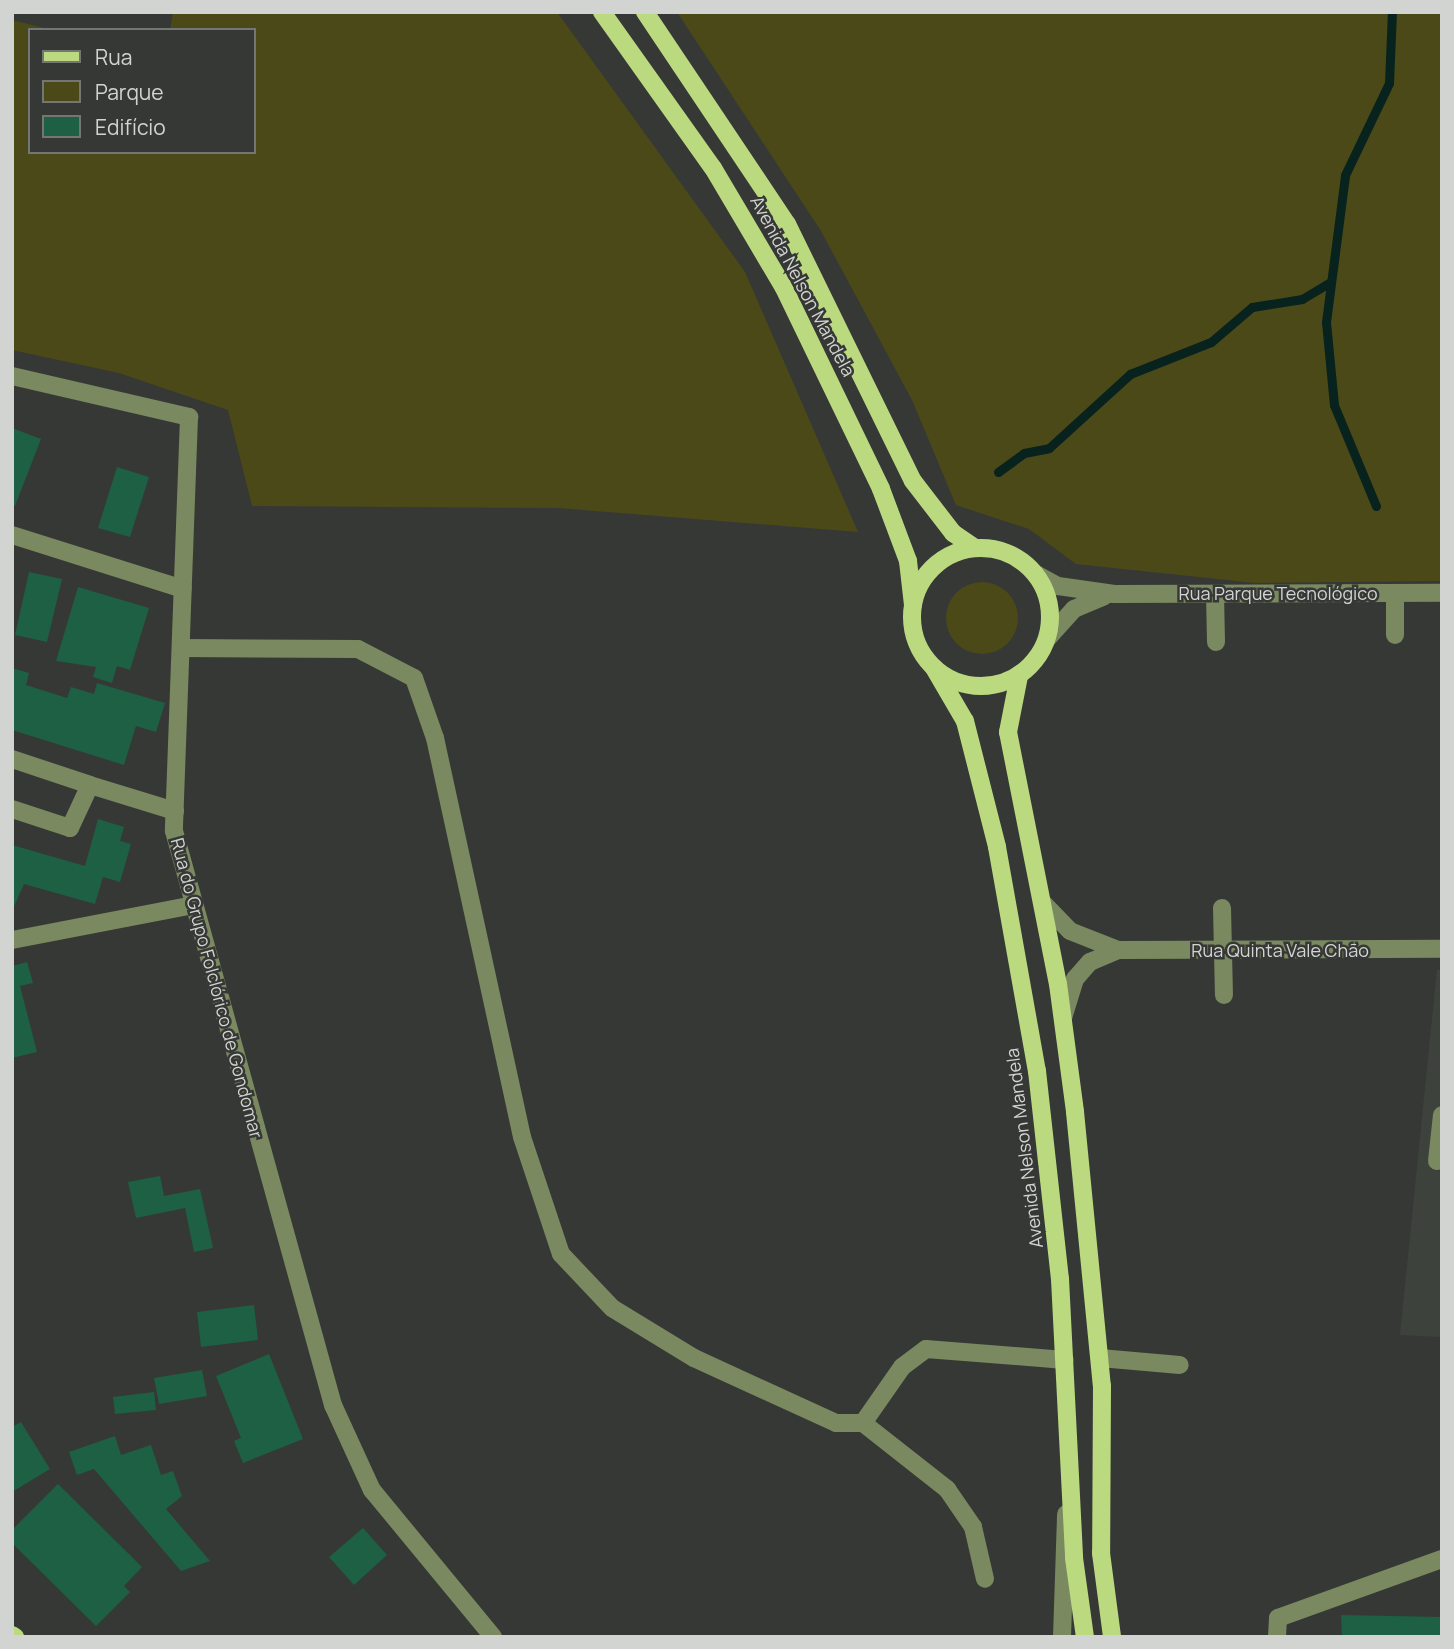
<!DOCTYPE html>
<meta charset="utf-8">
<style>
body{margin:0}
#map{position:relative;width:1454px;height:1649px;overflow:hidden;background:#363836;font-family:Manrope,sans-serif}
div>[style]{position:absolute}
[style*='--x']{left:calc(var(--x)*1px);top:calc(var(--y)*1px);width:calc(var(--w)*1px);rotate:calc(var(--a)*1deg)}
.built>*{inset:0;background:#3d433c}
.green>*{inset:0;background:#4c4919}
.round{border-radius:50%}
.stream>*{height:9px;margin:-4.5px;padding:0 4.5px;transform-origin:4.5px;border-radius:4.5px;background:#08221e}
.building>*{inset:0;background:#1d6044}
.minor>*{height:18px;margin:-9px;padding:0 9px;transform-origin:9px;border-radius:9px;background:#7a895f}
.major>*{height:18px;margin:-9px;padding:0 9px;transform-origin:9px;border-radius:9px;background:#bbda80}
.major>.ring{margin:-9px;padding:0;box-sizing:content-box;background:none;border:18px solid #bbda80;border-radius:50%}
span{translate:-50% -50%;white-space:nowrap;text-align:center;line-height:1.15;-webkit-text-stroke:5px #363836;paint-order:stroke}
.street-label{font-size:18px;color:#d2d4d2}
.frame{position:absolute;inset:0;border:14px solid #d2d4d2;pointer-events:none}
.legend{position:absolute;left:28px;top:28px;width:228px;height:126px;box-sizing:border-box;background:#363836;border:2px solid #747674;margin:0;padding:9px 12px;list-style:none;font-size:21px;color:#d2d4d2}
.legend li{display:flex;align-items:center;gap:14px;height:35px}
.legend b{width:35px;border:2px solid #747674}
</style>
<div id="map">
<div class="built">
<div style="clip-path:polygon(1437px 970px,1442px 970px,1442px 1337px,1400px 1335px)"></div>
</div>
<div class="green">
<div style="clip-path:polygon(173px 12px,557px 12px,745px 272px,858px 532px,558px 508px,252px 506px,228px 410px,119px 373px,12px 350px,12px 20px,52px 30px,30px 30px,30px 152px,254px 152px,254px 30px,170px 30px)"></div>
<div style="clip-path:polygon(677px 12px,1442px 12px,1442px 581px,1255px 583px,1076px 564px,1029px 529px,956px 505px,912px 400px,821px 231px)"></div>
<div class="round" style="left:946px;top:582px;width:72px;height:72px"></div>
</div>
<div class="stream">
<div style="--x:998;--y:472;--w:32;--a:-36"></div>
<div style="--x:1024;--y:453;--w:25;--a:-11"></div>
<div style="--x:1049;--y:448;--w:110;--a:-42.4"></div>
<div style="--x:1130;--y:374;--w:87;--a:-21.6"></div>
<div style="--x:1211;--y:342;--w:54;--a:-40.5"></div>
<div style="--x:1252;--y:307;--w:51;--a:-9.1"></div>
<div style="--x:1302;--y:299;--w:31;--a:-31"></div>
<div style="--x:1376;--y:506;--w:109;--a:-112.6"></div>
<div style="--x:1334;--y:405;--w:83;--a:-95.5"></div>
<div style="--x:1326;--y:322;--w:148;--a:-82.6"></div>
<div style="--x:1345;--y:175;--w:102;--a:-64.4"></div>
<div style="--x:1389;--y:83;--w:71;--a:-87.6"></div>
</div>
<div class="building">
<div style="clip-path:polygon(12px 428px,41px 439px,15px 506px,12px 504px)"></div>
<div style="clip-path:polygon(117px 467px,149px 477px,130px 537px,98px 528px)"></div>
<div style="clip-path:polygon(29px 572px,62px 579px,47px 642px,15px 635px)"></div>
<div style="clip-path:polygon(78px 587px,149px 608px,130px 670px,117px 666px,112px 683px,93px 677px,96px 667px,56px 661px)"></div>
<div style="clip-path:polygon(12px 668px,29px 673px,26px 685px,67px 698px,71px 687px,94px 694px,97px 683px,165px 703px,156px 732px,136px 726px,124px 765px,12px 730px)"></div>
<div style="clip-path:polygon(98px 819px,124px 827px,120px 841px,131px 844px,120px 882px,103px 877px,95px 904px,24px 884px,12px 911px,12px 845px,85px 866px)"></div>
<div style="clip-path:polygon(27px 962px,33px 983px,20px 986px,37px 1052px,12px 1058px,12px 966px)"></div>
<div style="clip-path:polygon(160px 1176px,164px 1196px,200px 1189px,213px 1248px,194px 1252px,185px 1208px,136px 1218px,128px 1182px)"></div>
<div style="clip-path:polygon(254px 1305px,258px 1340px,201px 1347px,197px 1312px)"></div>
<div style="clip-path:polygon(269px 1354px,303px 1439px,243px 1463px,234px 1441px,241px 1438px,216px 1376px)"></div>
<div style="clip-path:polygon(202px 1370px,207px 1396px,159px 1404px,154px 1378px)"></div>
<div style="clip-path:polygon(154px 1392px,156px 1410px,115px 1414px,113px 1397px)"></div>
<div style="clip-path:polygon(21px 1422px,50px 1469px,12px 1492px,12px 1427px)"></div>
<div style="clip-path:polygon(115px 1436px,121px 1455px,151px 1445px,161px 1475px,173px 1471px,182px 1496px,166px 1509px,210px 1561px,181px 1571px,94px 1469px,77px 1475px,69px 1452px)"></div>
<div style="clip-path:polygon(58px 1484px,142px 1567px,124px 1586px,130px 1592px,96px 1626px,12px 1543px,12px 1530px)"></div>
<div style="clip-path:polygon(363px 1528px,387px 1555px,354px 1585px,329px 1557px)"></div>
<div style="clip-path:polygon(1341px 1615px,1442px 1617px,1442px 1637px,1342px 1637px)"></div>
</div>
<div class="minor">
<div style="--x:12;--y:376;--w:182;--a:13"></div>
<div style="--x:189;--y:417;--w:414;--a:92.1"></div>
<div style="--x:174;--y:831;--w:596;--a:74.52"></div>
<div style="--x:333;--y:1405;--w:94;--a:65.4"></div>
<div style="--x:372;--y:1490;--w:190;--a:50.5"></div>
<div style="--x:12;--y:535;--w:179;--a:17.5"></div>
<div style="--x:1036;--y:574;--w:25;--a:29"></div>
<div style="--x:1058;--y:586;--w:57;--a:8.1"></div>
<div style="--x:1114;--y:594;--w:328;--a:-0.2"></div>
<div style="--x:1395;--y:593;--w:42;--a:90"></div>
<div style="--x:1215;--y:594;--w:48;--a:88.8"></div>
<div style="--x:1047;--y:639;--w:40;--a:-48"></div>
<div style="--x:1074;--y:609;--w:33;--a:-23"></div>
<div style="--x:181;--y:648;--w:177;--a:0.3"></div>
<div style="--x:358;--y:649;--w:63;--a:27.4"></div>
<div style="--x:414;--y:678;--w:64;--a:70.7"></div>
<div style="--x:435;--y:738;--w:408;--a:77.7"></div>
<div style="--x:522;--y:1137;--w:123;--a:71.6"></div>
<div style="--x:561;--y:1254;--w:74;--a:46.6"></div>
<div style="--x:612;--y:1308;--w:96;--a:31.4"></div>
<div style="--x:694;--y:1358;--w:156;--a:24.6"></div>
<div style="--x:836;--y:1423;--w:27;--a:0"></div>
<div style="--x:863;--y:1423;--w:68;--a:-55.1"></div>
<div style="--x:902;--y:1367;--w:30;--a:-37"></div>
<div style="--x:926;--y:1349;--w:139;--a:4.5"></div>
<div style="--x:12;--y:759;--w:82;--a:18.4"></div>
<div style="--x:12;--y:809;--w:61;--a:18.1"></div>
<div style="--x:70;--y:828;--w:47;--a:-65.1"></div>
<div style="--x:90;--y:785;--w:89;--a:17"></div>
<div style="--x:1043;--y:903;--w:39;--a:46"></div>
<div style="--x:1070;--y:931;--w:52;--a:21.6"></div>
<div style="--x:1118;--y:950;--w:324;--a:-0.2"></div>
<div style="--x:1222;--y:908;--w:87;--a:88.7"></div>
<div style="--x:12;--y:940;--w:185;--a:-10.9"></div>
<div style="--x:1063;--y:1018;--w:41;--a:-72.9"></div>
<div style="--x:1075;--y:979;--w:23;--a:-49"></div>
<div style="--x:1090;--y:962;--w:30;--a:-23"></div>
<div style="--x:1437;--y:1161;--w:46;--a:-83.8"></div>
<div style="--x:1100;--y:1358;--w:80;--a:5"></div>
<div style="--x:863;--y:1423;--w:107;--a:38.2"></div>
<div style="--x:947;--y:1489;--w:46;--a:55.6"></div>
<div style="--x:973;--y:1527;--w:53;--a:77"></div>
<div style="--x:1062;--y:1637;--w:123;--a:-88.1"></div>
<div style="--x:1277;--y:1637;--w:19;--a:-87"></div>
<div style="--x:1278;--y:1618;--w:174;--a:-19.8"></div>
</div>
<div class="major">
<div style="--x:602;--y:12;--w:191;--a:54.6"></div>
<div style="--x:713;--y:168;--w:139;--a:59.4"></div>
<div style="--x:784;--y:288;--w:223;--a:64.2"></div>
<div style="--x:881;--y:489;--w:77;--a:69.4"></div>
<div style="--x:908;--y:561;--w:44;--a:83.5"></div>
<div style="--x:645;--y:12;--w:255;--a:56.2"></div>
<div style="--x:787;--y:224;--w:286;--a:63.9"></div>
<div style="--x:913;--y:481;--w:66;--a:52.4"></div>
<div style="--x:953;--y:533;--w:27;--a:34"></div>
<div class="ring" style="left:912px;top:548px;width:120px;height:120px"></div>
<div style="--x:934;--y:668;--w:61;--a:59.7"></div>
<div style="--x:965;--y:721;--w:130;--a:75.7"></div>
<div style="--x:997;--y:847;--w:228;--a:79.9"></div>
<div style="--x:1037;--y:1071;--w:209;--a:83.7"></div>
<div style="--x:1060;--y:1279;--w:279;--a:87.1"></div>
<div style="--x:1074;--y:1558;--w:80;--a:82.1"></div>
<div style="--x:1019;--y:676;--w:57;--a:101.1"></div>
<div style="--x:1008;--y:732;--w:257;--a:78.8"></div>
<div style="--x:1058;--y:984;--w:129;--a:82.4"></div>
<div style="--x:1075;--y:1112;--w:275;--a:84.4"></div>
<div style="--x:1102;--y:1386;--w:167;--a:90.3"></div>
<div style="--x:1101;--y:1553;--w:85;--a:82.5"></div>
<div style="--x:12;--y:1635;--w:4;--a:34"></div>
</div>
<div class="street-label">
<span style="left:803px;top:286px;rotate:62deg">Avenida Nelson Mandela</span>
<span style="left:1278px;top:593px">Rua Parque Tecnológico</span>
<span style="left:1280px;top:950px">Rua Quinta Vale Chão</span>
<span style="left:217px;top:988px;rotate:75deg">Rua do Grupo Folclórico de Gondomar</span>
<span style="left:1024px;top:1148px;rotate:-97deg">Avenida Nelson Mandela</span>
</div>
<div class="frame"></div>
<ul class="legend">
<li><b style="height:9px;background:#bbda80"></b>Rua</li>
<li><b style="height:19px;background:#4c4919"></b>Parque</li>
<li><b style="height:19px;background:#1d6044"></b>Edifício</li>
</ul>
</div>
